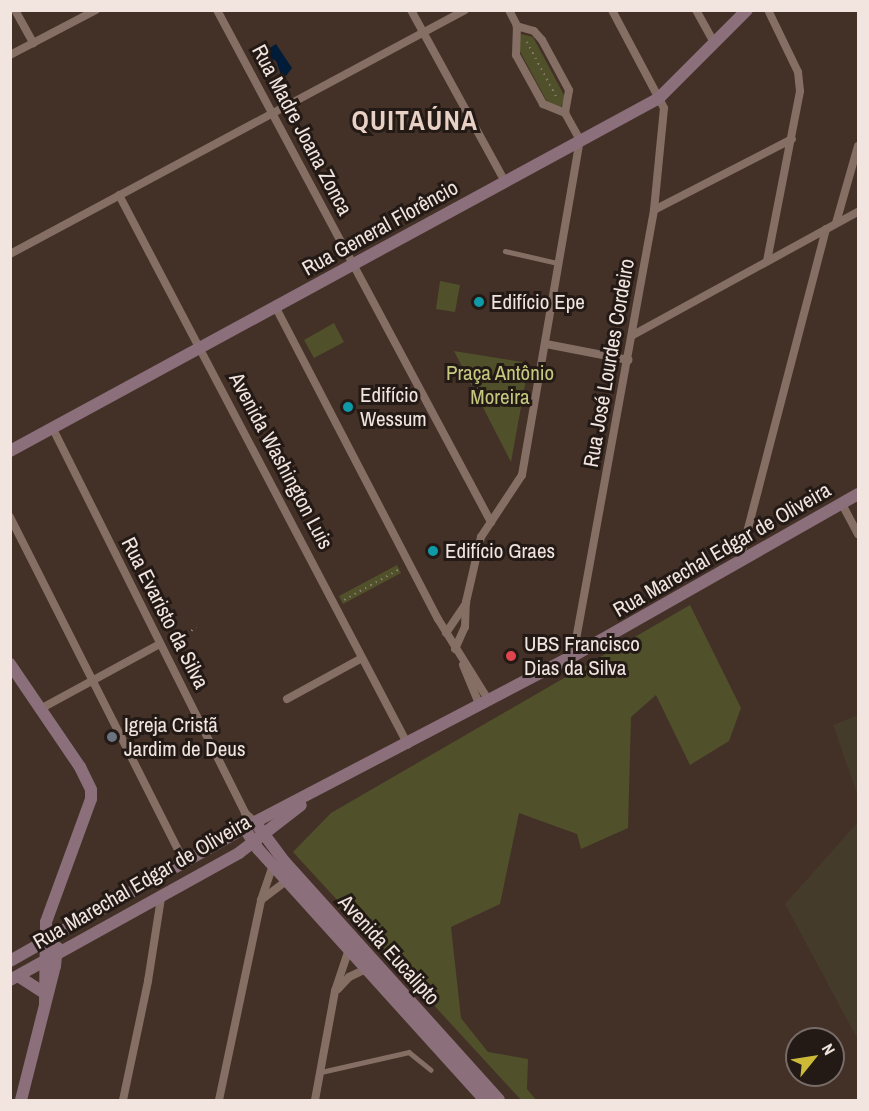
<!DOCTYPE html>
<meta charset="utf-8">
<style>
body{margin:0}
#map{position:relative;width:869px;height:1111px;overflow:hidden;background:#433027;font-family:"Archivo Narrow",sans-serif}
div>[style]{position:absolute}
[style*='--x']{left:calc(var(--x)*1px);top:calc(var(--y)*1px);width:calc(var(--w)*1px);rotate:calc(var(--a)*1deg)}
.education>*{inset:0;background:#453b2b}
.green>*{inset:0;background:#50512a}
.water>*{inset:0;background:#001c39}
.path>*{height:1.5px;margin-top:-0.75px;transform-origin:0;background:repeating-linear-gradient(90deg,#897971 0 1.5px,transparent 0 6px)}
.lane>*{height:4.5px;margin:-2.25px;padding:0 2.25px;transform-origin:2.25px;border-radius:2.25px;background:#856f65}
.street>*{height:8px;margin:-4px;padding:0 4px;transform-origin:4px;border-radius:4px;background:#856f65}
.secondary>*{height:12px;margin:-6px;padding:0 6px;transform-origin:6px;border-radius:6px;background:#8b6f7b}
.dots>*{width:16px;height:16px;translate:-50% -50%;box-sizing:border-box;border:3px solid #231a16;border-radius:50%}
span{translate:-50% -50%;white-space:nowrap;text-align:center;line-height:1.15;-webkit-text-stroke:6px #231a16;paint-order:stroke}
.street-label{font-size:21px;color:#f2e5df}
.poi-label{font-size:21px;color:#f2e5df}
.left{translate:0 -50%;text-align:left}
.park-label{font-size:21px;color:#c5c87e}
.district-label{font-size:27px;color:#e9d0c5;font-weight:700;letter-spacing:1.5px}
.frame{position:absolute;inset:0;border:12px solid #f2e5df;pointer-events:none}
.north{position:absolute;left:785px;top:1027px;width:60px;height:60px;box-sizing:border-box;background:#231a16;border:2px solid #766b66;border-radius:50%;rotate:60deg;font-size:16px;font-weight:700;line-height:24px;text-align:center;color:#f2e5df}
.north::after{content:'';display:block;margin:auto;width:21px;height:27px;background:#cdb938;clip-path:polygon(50% 0,100% 100%,50% 72%,0 100%)}
</style>
<div id="map">
<div class="education">
<div style="clip-path:polygon(858px 715px,858px 796px,833px 725px)"></div>
<div style="clip-path:polygon(858px 822px,858px 1040px,785px 904px)"></div>
</div>
<div class="green">
<div style="clip-path:polygon(521px 34px,533px 37px,565px 97px,561px 107px,550px 107px,517px 46px)"></div>
<div style="clip-path:polygon(440px 281px,460px 285px,455px 312px,436px 309px)"></div>
<div style="clip-path:polygon(334px 323px,344px 342px,314px 358px,304px 340px)"></div>
<div style="clip-path:polygon(454px 351px,529px 363px,511px 462px)"></div>
<div style="clip-path:polygon(397px 565px,401px 573px,343px 604px,339px 596px)"></div>
<div style="clip-path:polygon(690px 605px,741px 708px,729px 741px,690px 765px,656px 695px,631px 717px,628px 828px,581px 849px,577px 834px,519px 813px,500px 904px,451px 927px,461px 1018px,488px 1052px,528px 1059px,527px 1089px,536px 1100px,521px 1100px,293px 852px,331px 813px)"></div>
</div>
<div class="water">
<div style="clip-path:polygon(276px 44px,292px 68px,286px 76px,281px 75px,276px 61px,269px 57px,268px 49px)"></div>
</div>
<div class="path">
<div style="--x:527;--y:42;--w:64;--a:61.8"></div>
<div style="--x:344;--y:600;--w:64;--a:-29"></div>
<div style="--x:169;--y:640;--w:30;--a:-23"></div>
</div>
<div class="lane">
<div style="--x:505;--y:251;--w:54;--a:12.8"></div>
<div style="--x:321;--y:1072;--w:90;--a:-12.8"></div>
<div style="--x:409;--y:1052;--w:28;--a:39"></div>
</div>
<div class="street">
<div style="--x:15;--y:10;--w:38;--a:61"></div>
<div style="--x:217;--y:10;--w:581;--a:61.85"></div>
<div style="--x:411;--y:10;--w:196;--a:61.3"></div>
<div style="--x:509;--y:10;--w:18;--a:63"></div>
<div style="--x:517;--y:26;--w:29;--a:92"></div>
<div style="--x:516;--y:55;--w:56;--a:61.1"></div>
<div style="--x:543;--y:104;--w:24;--a:22"></div>
<div style="--x:696;--y:10;--w:38;--a:61"></div>
<div style="--x:10;--y:55;--w:97;--a:-27.6"></div>
<div style="--x:119;--y:195;--w:621;--a:62.28"></div>
<div style="--x:654;--y:210;--w:155;--a:-27.2"></div>
<div style="--x:836;--y:223;--w:80;--a:-74.1"></div>
<div style="--x:10;--y:254;--w:516;--a:-28.2"></div>
<div style="--x:767;--y:261;--w:173;--a:-79"></div>
<div style="--x:800;--y:91;--w:19;--a:-96"></div>
<div style="--x:798;--y:72;--w:69;--a:-115.8"></div>
<div style="--x:275;--y:306;--w:353;--a:62.5"></div>
<div style="--x:438;--y:619;--w:97;--a:58.1"></div>
<div style="--x:633;--y:335;--w:256;--a:-28.7"></div>
<div style="--x:546;--y:344;--w:84;--a:11"></div>
<div style="--x:53;--y:429;--w:429;--a:63.4"></div>
<div style="--x:245;--y:813;--w:13;--a:42"></div>
<div style="--x:842;--y:504;--w:34;--a:62"></div>
<div style="--x:10;--y:517;--w:388;--a:63.2"></div>
<div style="--x:739;--y:563;--w:345;--a:-75.4"></div>
<div style="--x:446;--y:633;--w:36;--a:-56"></div>
<div style="--x:455;--y:649;--w:24;--a:-66"></div>
<div style="--x:465;--y:627;--w:25;--a:-88"></div>
<div style="--x:466;--y:602;--w:67;--a:-77"></div>
<div style="--x:481;--y:537;--w:74;--a:-56.5"></div>
<div style="--x:522;--y:475;--w:340;--a:-80.2"></div>
<div style="--x:580;--y:140;--w:31;--a:-119"></div>
<div style="--x:565;--y:113;--w:23;--a:-80"></div>
<div style="--x:569;--y:90;--w:57;--a:-118.4"></div>
<div style="--x:542;--y:40;--w:12;--a:-132"></div>
<div style="--x:534;--y:31;--w:18;--a:-164"></div>
<div style="--x:573;--y:656;--w:453;--a:-79.7"></div>
<div style="--x:654;--y:210;--w:102;--a:-84.4"></div>
<div style="--x:664;--y:108;--w:111;--a:-118"></div>
<div style="--x:463;--y:665;--w:44;--a:67.5"></div>
<div style="--x:287;--y:699;--w:85;--a:-28.7"></div>
<div style="--x:42;--y:708;--w:134;--a:-28.5"></div>
<div style="--x:261;--y:900;--w:31;--a:-37"></div>
<div style="--x:338;--y:989;--w:16;--a:-47"></div>
<div style="--x:349;--y:977;--w:19;--a:-25"></div>
<div style="--x:123;--y:1100;--w:122;--a:-78.1"></div>
<div style="--x:148;--y:981;--w:84;--a:-81.1"></div>
<div style="--x:219;--y:1100;--w:204;--a:-78.1"></div>
<div style="--x:261;--y:900;--w:37;--a:-71"></div>
<div style="--x:315;--y:1100;--w:111;--a:-79.6"></div>
<div style="--x:335;--y:991;--w:47;--a:-71.6"></div>
</div>
<div class="secondary">
<div style="--x:10;--y:451;--w:739;--a:-28.54"></div>
<div style="--x:659;--y:98;--w:124;--a:-45"></div>
<div style="--x:10;--y:664;--w:125;--a:55.8"></div>
<div style="--x:80;--y:767;--w:25;--a:64"></div>
<div style="--x:91;--y:790;--w:9;--a:90"></div>
<div style="--x:91;--y:799;--w:131;--a:110.1"></div>
<div style="--x:46;--y:922;--w:81;--a:90.7"></div>
<div style="--x:255;--y:822;--w:49;--a:53.4"></div>
<div style="--x:284;--y:861;--w:321;--a:48"></div>
<div style="--x:245;--y:829;--w:24;--a:57"></div>
<div style="--x:258;--y:849;--w:338;--a:47.9"></div>
<div style="--x:10;--y:961;--w:282;--a:-29.6"></div>
<div style="--x:255;--y:822;--w:359;--a:-27.6"></div>
<div style="--x:573;--y:656;--w:328;--a:-29.6"></div>
<div style="--x:18;--y:976;--w:30;--a:33"></div>
<div style="--x:10;--y:980;--w:262;--a:-29"></div>
<div style="--x:239;--y:853;--w:78;--a:-37.7"></div>
<div style="--x:21;--y:1100;--w:138;--a:-75.8"></div>
<div style="--x:55;--y:966;--w:19;--a:-84"></div>
</div>
<div class="dots">
<div style="left:479px;top:302px;background:#0f9aa8"></div>
<div style="left:348px;top:407px;background:#0f9aa8"></div>
<div style="left:433px;top:551px;background:#0f9aa8"></div>
<div style="left:511px;top:656px;background:#e0444e"></div>
<div style="left:112px;top:737px;background:#6b7280"></div>
</div>
<div class="street-label">
<span style="left:302px;top:130px;rotate:62deg">Rua Madre Joana Zonca</span>
<span style="left:380px;top:228px;rotate:-29deg">Rua General Florêncio</span>
<span style="left:609px;top:363px;rotate:-80deg">Rua José Lourdes Cordeiro</span>
<span style="left:281px;top:461px;rotate:62deg">Avenida Washington Luis</span>
<span style="left:722px;top:550px;rotate:-30deg">Rua Marechal Edgar de Oliveira</span>
<span style="left:165px;top:613px;rotate:63deg">Rua Evaristo da Silva</span>
<span style="left:142px;top:882px;rotate:-30deg">Rua Marechal Edgar de Oliveira</span>
<span style="left:389px;top:950px;rotate:48deg">Avenida Eucalipto</span>
</div>
<div class="poi-label">
<span class="left" style="left:491px;top:302px">Edifício Epe</span>
<span class="left" style="left:360px;top:407px">Edifício<br>Wessum</span>
<span class="left" style="left:445px;top:551px">Edifício Graes</span>
<span class="left" style="left:524px;top:656px">UBS Francisco<br>Dias da Silva</span>
<span class="left" style="left:124px;top:737px">Igreja Cristã<br>Jardim de Deus</span>
</div>
<div class="park-label">
<span style="left:500px;top:385px">Praça Antônio<br>Moreira</span>
</div>
<div class="district-label">
<span style="left:415px;top:121px">QUITAÚNA</span>
</div>
<div class="frame"></div>
<div class="north">N</div>
</div>
